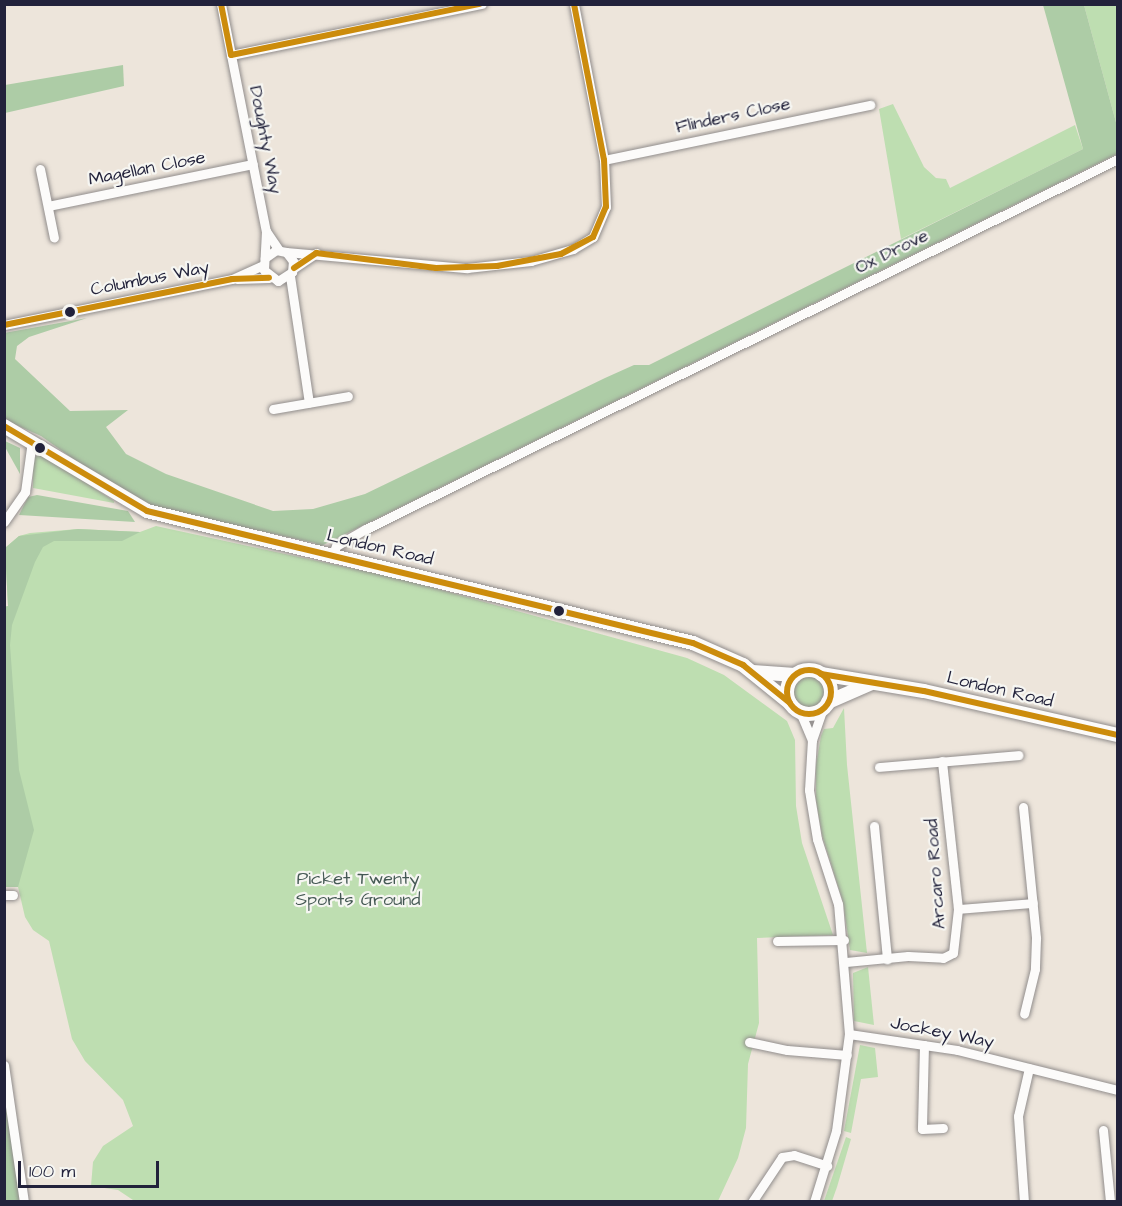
<!DOCTYPE html>
<style>
body{margin:0}
#map{position:relative;width:1122px;height:1206px;overflow:hidden;background:#ede5db;font-family:"Architects Daughter",sans-serif}
div>[style]{position:absolute}
[style*='--x']{left:calc(var(--x)*1px);top:calc(var(--y)*1px);width:calc(var(--w)*1px);rotate:calc(var(--a)*1deg)}
.green>*{inset:0;background:#bedeb1}
.round{border-radius:50%}
.forest>*{inset:0;background:#adcca6}
.roads{filter:drop-shadow(0 0 2px #918d8c) drop-shadow(0 0 2px #918d8c)}
.street>*{height:9px;margin:-4.5px;padding:0 4.5px;transform-origin:4.5px;border-radius:4.5px;background:#fcfbfa}
.secondary>*{height:14px;margin:-7px;padding:0 7px;transform-origin:7px;border-radius:7px;background:#fcfbfa}
.secondary>.ring{margin:-7px;padding:0;box-sizing:content-box;background:none;border:14px solid #fcfbfa;border-radius:50%}
.bus-1>*{height:6px;margin:-3px;padding:0 3px;transform-origin:3px;border-radius:3px;background:#cc8c0c}
.bus-1>.ring{margin:-3px;padding:0;box-sizing:content-box;background:none;border:6px solid #cc8c0c;border-radius:50%}
.dots>*{width:16px;height:16px;translate:-50% -50%;box-sizing:border-box;border:3px solid #f6f6f2;border-radius:50%}
span{translate:-50% -50%;white-space:nowrap;text-align:center;line-height:1.15;-webkit-text-stroke:4.5px #f6f6f2;paint-order:stroke}
.street-label{font-size:18px;color:#22223b}
.park-label{font-size:18px;color:#455954}
.frame{position:absolute;inset:0;border:6px solid #22223b;pointer-events:none}
.scale{position:absolute;left:18px;top:1161px;width:141px;height:27px;box-sizing:border-box;border:3px solid #22223b;border-top:0;padding-left:8px;font-size:18px;line-height:21px;white-space:nowrap;color:#22223b;-webkit-text-stroke:4px #f6f6f2;paint-order:stroke}
</style>
<div id="map">
<div class="green">
<div style="clip-path:polygon(1084px 5px,1117px 5px,1117px 126px)"></div>
<div style="clip-path:polygon(893px 104px,924px 167px,936px 178px,946px 179px,950px 188px,1075px 125px,1083px 149px,901px 239px,879px 109px)"></div>
<div style="clip-path:polygon(40px 453px,114px 501px,114px 503px,33px 488px,33px 459px)"></div>
<div style="clip-path:polygon(156px 526px,401px 579px,687px 658px,724px 675px,787px 721px,795px 740px,796px 806px,802px 843px,833px 935px,757px 938px,759px 1023px,748px 1064px,746px 1128px,738px 1158px,718px 1201px,136px 1202px,118px 1190px,91px 1186px,93px 1162px,103px 1146px,133px 1126px,123px 1100px,85px 1061px,72px 1039px,49px 941px,33px 930px,25px 917px,18px 887px,5px 887px,4px 607px,8px 606px,5px 548px,19px 536px,30px 533px,78px 529px,140px 532px)"></div>
<div class="round" style="left:792px;top:675px;width:34px;height:34px"></div>
<div style="clip-path:polygon(844px 708px,847px 765px,867px 953px,850px 950px,843px 902px,822px 835px,816px 800px,816px 765px,821px 736px,824px 729px,833px 728px)"></div>
<div style="clip-path:polygon(868px 967px,874px 1025px,854px 1021px,853px 973px)"></div>
<div style="clip-path:polygon(860px 1045px,875px 1048px,878px 1077px,861px 1079px,851px 1133px,844px 1131px)"></div>
<div style="clip-path:polygon(846px 1137px,851px 1139px,837px 1187px,832px 1201px,824px 1201px)"></div>
</div>
<div class="forest">
<div style="clip-path:polygon(1043px 5px,1084px 5px,1117px 126px,1117px 154px,319px 547px,315px 543px,156px 508px,103px 480px,41px 436px,5px 420px,4px 333px,87px 318px,29px 337px,17px 346px,15px 359px,70px 411px,128px 410px,106px 427px,126px 454px,166px 474px,273px 511px,313px 509px,365px 494px,605px 378px,634px 365px,649px 365px,1083px 149px)"></div>
<div style="clip-path:polygon(123px 65px,124px 86px,5px 113px,5px 85px)"></div>
<div style="clip-path:polygon(5px 441px,20px 448px,20px 474px,5px 447px)"></div>
<div style="clip-path:polygon(37px 495px,128px 511px,135px 522px,19px 515px,28px 497px)"></div>
<div style="clip-path:polygon(78px 529px,140px 532px,122px 541px,54px 541px,43px 547px,35px 562px,12px 625px,10px 645px,19px 770px,34px 830px,18px 887px,5px 887px,4px 607px,8px 606px,5px 548px,19px 536px)"></div>
<div style="clip-path:polygon(4px 1089px,21px 1201px,5px 1201px)"></div>
</div>
<div class="roads">
<div class="street">
<div style="--x:221;--y:4;--w:52;--a:78.9"></div>
<div style="--x:231;--y:55;--w:256;--a:-11.5"></div>
<div style="--x:231;--y:55;--w:179;--a:78.8"></div>
<div style="--x:266;--y:231;--w:39;--a:93"></div>
<div style="--x:264;--y:270;--w:18;--a:38"></div>
<div style="--x:278;--y:281;--w:17;--a:-33"></div>
<div style="--x:292;--y:272;--w:11;--a:-85"></div>
<div style="--x:293;--y:261;--w:11;--a:-128"></div>
<div style="--x:286;--y:252;--w:10;--a:-169"></div>
<div style="--x:276;--y:250;--w:14;--a:144"></div>
<div style="--x:604;--y:160;--w:272;--a:-11.7"></div>
<div style="--x:40;--y:169;--w:70;--a:78.5"></div>
<div style="--x:48;--y:206;--w:209;--a:-11.6"></div>
<div style="--x:266;--y:231;--w:23;--a:56"></div>
<div style="--x:286;--y:252;--w:182;--a:5.1"></div>
<div style="--x:467;--y:268;--w:64;--a:-6.2"></div>
<div style="--x:531;--y:261;--w:44;--a:-15.9"></div>
<div style="--x:573;--y:249;--w:23;--a:-31"></div>
<div style="--x:593;--y:237;--w:33;--a:-67"></div>
<div style="--x:606;--y:207;--w:47;--a:-92.4"></div>
<div style="--x:604;--y:160;--w:159;--a:-100.9"></div>
<div style="--x:294;--y:268;--w:27;--a:-34"></div>
<div style="--x:290;--y:276;--w:128;--a:81.5"></div>
<div style="--x:237;--y:279;--w:32;--a:-2"></div>
<div style="--x:4;--y:325;--w:233;--a:-11.4"></div>
<div style="--x:232;--y:279;--w:34;--a:-24"></div>
<div style="--x:273;--y:409;--w:76;--a:-9.8"></div>
<div style="--x:4;--y:522;--w:37;--a:-55"></div>
<div style="--x:25;--y:492;--w:51;--a:-82.2"></div>
<div style="--x:332;--y:556;--w:11;--a:-68"></div>
<div style="--x:336;--y:546;--w:34;--a:-30"></div>
<div style="--x:366;--y:529;--w:838;--a:-26.2"></div>
<div style="--x:800;--y:712;--w:30;--a:67"></div>
<div style="--x:879;--y:767;--w:140;--a:-4.9"></div>
<div style="--x:1023;--y:807;--w:132;--a:84.3"></div>
<div style="--x:1036;--y:938;--w:31;--a:92"></div>
<div style="--x:1035;--y:969;--w:46;--a:103.7"></div>
<div style="--x:874;--y:826;--w:134;--a:84.4"></div>
<div style="--x:4;--y:895;--w:9;--a:0"></div>
<div style="--x:958;--y:909;--w:75;--a:-4.6"></div>
<div style="--x:777;--y:941;--w:67;--a:-0.9"></div>
<div style="--x:846;--y:962;--w:62;--a:-5.5"></div>
<div style="--x:908;--y:956;--w:35;--a:3"></div>
<div style="--x:943;--y:958;--w:11;--a:-27"></div>
<div style="--x:953;--y:953;--w:44;--a:-83.5"></div>
<div style="--x:958;--y:909;--w:149;--a:-96.2"></div>
<div style="--x:849;--y:1034;--w:109;--a:8.4"></div>
<div style="--x:957;--y:1050;--w:166;--a:14"></div>
<div style="--x:749;--y:1042;--w:39;--a:12"></div>
<div style="--x:787;--y:1050;--w:60;--a:4.8"></div>
<div style="--x:924;--y:1045;--w:84;--a:91.4"></div>
<div style="--x:922;--y:1129;--w:21;--a:-3"></div>
<div style="--x:4;--y:1065;--w:138;--a:81.7"></div>
<div style="--x:1103;--y:1130;--w:72;--a:84.4"></div>
<div style="--x:752;--y:1202;--w:54;--a:-56.3"></div>
<div style="--x:782;--y:1157;--w:12;--a:-9"></div>
<div style="--x:794;--y:1155;--w:35;--a:18"></div>
<div style="--x:814;--y:1202;--w:74;--a:-72.8"></div>
<div style="--x:836;--y:1131;--w:98;--a:-82.4"></div>
<div style="--x:849;--y:1034;--w:130;--a:-94.8"></div>
<div style="--x:838;--y:904;--w:68;--a:-107.9"></div>
<div style="--x:817;--y:839;--w:50;--a:-99.3"></div>
<div style="--x:809;--y:790;--w:50;--a:-86.6"></div>
<div style="--x:812;--y:740;--w:34;--a:-71"></div>
<div style="--x:1024;--y:1202;--w:86;--a:-94"></div>
<div style="--x:1018;--y:1116;--w:49;--a:-77.1"></div>
</div>
<div class="secondary">
<div style="--x:4;--y:426;--w:166;--a:30.7"></div>
<div style="--x:147;--y:511;--w:562;--a:13.59"></div>
<div style="--x:693;--y:643;--w:55;--a:23.7"></div>
<div style="--x:743;--y:665;--w:60;--a:39"></div>
<div class="ring" style="left:787px;top:670px;width:30px;height:30px"></div>
<div style="--x:753;--y:672;--w:42;--a:4.1"></div>
<div style="--x:821;--y:674;--w:104;--a:9.4"></div>
<div style="--x:924;--y:691;--w:199;--a:12.8"></div>
<div style="--x:828;--y:702;--w:48;--a:-23.4"></div>
</div>
</div>
<div class="bus-1">
<div style="--x:221;--y:4;--w:52;--a:78.9"></div>
<div style="--x:231;--y:55;--w:254;--a:-11.6"></div>
<div style="--x:294;--y:268;--w:27;--a:-34"></div>
<div style="--x:316;--y:253;--w:121;--a:7.1"></div>
<div style="--x:436;--y:268;--w:61;--a:-1.9"></div>
<div style="--x:497;--y:266;--w:65;--a:-10.6"></div>
<div style="--x:561;--y:254;--w:36;--a:-28"></div>
<div style="--x:593;--y:237;--w:33;--a:-67"></div>
<div style="--x:606;--y:207;--w:47;--a:-92.4"></div>
<div style="--x:604;--y:160;--w:159;--a:-100.9"></div>
<div style="--x:4;--y:325;--w:233;--a:-11.4"></div>
<div style="--x:232;--y:279;--w:37;--a:-2"></div>
<div style="--x:4;--y:426;--w:166;--a:30.7"></div>
<div style="--x:147;--y:511;--w:562;--a:13.59"></div>
<div style="--x:693;--y:643;--w:55;--a:23.7"></div>
<div style="--x:743;--y:665;--w:60;--a:39"></div>
<div class="ring" style="left:787px;top:670px;width:38px;height:38px"></div>
<div style="--x:821;--y:674;--w:104;--a:9.4"></div>
<div style="--x:924;--y:691;--w:199;--a:12.8"></div>
</div>
<div class="dots">
<div style="left:70px;top:312px;background:#22223b"></div>
<div style="left:40px;top:448px;background:#22223b"></div>
<div style="left:559px;top:611px;background:#22223b"></div>
</div>
<div class="street-label">
<span style="left:733px;top:116px;rotate:-12deg">Flinders Close</span>
<span style="left:265px;top:140px;rotate:79deg">Doughty Way</span>
<span style="left:147px;top:169px;rotate:-11deg">Magellan Close</span>
<span style="left:892px;top:252px;rotate:-26deg">Ox Drove</span>
<span style="left:150px;top:279px;rotate:-11deg">Columbus Way</span>
<span style="left:380px;top:548px;rotate:13deg">London Road</span>
<span style="left:1000px;top:690px;rotate:13deg">London Road</span>
<span style="left:936px;top:874px;rotate:-94deg">Arcaro Road</span>
<span style="left:942px;top:1033px;rotate:11deg">Jockey Way</span>
</div>
<div class="park-label">
<span style="left:358px;top:890px">Picket Twenty<br>Sports Ground</span>
</div>
<div class="frame"></div>
<div class="scale">100 m</div>
</div>
